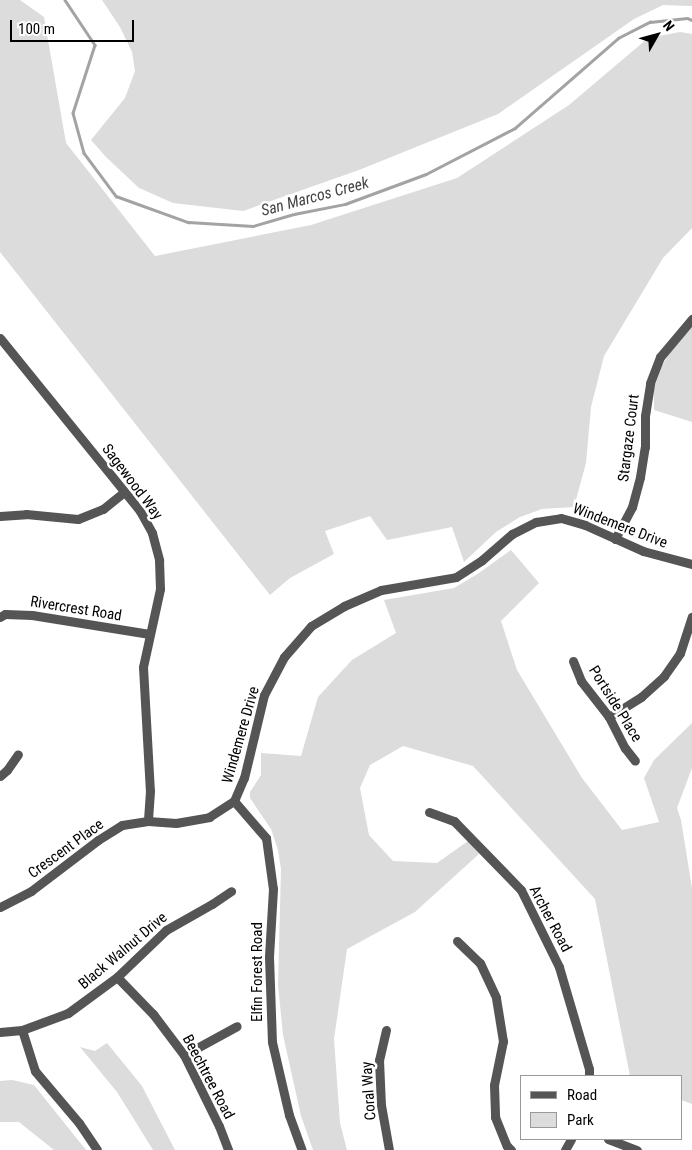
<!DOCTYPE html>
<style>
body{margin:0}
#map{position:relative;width:692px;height:1150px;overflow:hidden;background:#fff;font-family:"Roboto Condensed",sans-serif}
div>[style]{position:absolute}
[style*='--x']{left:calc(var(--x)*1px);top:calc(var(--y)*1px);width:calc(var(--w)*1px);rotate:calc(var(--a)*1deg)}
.green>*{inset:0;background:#dcdcdc}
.stream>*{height:2.5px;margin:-1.25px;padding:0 1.25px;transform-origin:1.25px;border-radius:1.25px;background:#a3a3a3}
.minor>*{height:9px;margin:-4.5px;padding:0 4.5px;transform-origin:4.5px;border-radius:4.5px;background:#555}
span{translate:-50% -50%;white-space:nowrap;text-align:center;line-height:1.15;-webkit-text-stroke:5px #fff;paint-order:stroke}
.street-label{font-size:15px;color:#000}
.water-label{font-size:16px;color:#444;font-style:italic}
.legend{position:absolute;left:520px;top:1075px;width:162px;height:65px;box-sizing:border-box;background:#fff;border:1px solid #999;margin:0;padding:6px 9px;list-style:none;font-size:15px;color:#000}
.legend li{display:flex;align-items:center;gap:10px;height:25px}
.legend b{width:25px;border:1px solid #999}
.north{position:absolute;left:632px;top:10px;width:50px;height:50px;-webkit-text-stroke:4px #fff;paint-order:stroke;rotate:52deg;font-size:14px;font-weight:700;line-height:20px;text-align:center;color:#000}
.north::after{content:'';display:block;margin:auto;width:18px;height:22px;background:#000;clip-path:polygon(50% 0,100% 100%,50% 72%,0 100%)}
.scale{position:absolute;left:10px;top:20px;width:124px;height:22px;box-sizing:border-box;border:2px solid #000;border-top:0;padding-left:6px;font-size:15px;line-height:18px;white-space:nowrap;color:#000;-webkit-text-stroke:4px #fff;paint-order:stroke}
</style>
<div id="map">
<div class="green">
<div style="clip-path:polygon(0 0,20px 0,44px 17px,66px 143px,155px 256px,311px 225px,457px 178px,569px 105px,648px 38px,680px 32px,692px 34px,692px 228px,663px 258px,604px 356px,591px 407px,586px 463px,574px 507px,542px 509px,520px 517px,496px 532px,464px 562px,452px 527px,387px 540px,370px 516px,325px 531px,334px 554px,290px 578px,270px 595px,0 252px)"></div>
<div style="clip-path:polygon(102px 0,692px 0,692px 6px,663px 5px,634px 19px,498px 114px,359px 170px,243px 211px,173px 203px,139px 188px,106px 157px,91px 140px,125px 98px,135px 71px,132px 52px,120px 27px)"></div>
<div style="clip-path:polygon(692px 327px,692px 422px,654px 410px,654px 388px,662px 366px,675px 343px)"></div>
<div style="clip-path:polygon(511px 550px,539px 583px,501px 621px,517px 670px,582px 778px,622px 830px,659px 822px,644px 778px,654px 760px,692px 723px,692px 768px,677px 808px,681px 820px,692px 888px,692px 1104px,681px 1100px,681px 1076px,630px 1076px,595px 899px,473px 766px,403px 746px,370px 765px,360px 788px,369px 835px,393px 861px,437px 863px,468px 841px,479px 854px,415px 912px,347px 949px,334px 1039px,340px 1123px,347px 1150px,313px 1150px,301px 1116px,283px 1035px,278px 985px,281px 869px,278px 850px,271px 829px,250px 798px,250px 792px,261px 775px,261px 753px,301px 756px,318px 697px,352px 660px,396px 633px,384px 600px,454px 588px,479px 573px)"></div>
<div style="clip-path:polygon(107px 1043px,142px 1086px,175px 1150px,153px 1150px,117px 1092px,80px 1047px,95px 1051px)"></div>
<div style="clip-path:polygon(12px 1080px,34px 1085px,86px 1150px,54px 1150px,19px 1122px,0 1122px,0 1081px)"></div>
</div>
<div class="stream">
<div style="--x:65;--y:0;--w:54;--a:56.3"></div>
<div style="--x:95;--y:45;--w:71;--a:107.9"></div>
<div style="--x:73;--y:113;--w:41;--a:74.6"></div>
<div style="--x:84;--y:153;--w:54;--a:53.3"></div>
<div style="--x:116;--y:196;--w:77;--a:19.9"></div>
<div style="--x:188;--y:222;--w:65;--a:3.5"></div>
<div style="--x:253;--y:226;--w:43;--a:-16.3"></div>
<div style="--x:294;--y:214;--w:52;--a:-11.1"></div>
<div style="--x:345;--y:204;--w:86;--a:-20.3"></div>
<div style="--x:426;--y:174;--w:100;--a:-27.3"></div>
<div style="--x:515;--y:128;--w:137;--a:-41.1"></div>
<div style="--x:618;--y:38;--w:36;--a:-27"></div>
<div style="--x:650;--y:22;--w:37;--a:-6"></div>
<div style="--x:687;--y:18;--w:5;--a:22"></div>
</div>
<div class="minor">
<div style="--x:0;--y:338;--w:223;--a:51"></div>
<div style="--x:140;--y:511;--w:25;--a:61"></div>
<div style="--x:152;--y:533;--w:28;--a:75"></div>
<div style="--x:159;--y:560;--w:29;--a:88"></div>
<div style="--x:160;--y:589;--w:80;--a:102.3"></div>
<div style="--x:143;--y:667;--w:124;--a:86.8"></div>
<div style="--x:150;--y:791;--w:30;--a:94"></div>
<div style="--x:0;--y:516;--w:26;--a:-4"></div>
<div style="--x:26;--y:514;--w:52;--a:5.5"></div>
<div style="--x:78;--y:519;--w:27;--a:-22"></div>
<div style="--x:103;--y:509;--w:27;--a:-39"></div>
<div style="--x:615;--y:539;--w:36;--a:-62"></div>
<div style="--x:632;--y:507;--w:31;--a:-75"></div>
<div style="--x:640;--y:477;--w:30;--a:-81"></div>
<div style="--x:645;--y:447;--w:31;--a:-90"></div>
<div style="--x:645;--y:416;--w:33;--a:-81"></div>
<div style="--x:650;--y:383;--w:28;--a:-69"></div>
<div style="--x:660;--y:357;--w:50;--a:-49.9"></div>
<div style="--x:0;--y:617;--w:6;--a:-31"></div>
<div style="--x:5;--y:614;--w:27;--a:2"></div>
<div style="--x:32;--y:615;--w:119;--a:9.2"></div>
<div style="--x:573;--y:661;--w:22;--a:68"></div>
<div style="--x:581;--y:681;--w:46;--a:52.1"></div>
<div style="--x:609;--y:717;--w:35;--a:63"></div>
<div style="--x:625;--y:748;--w:16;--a:52"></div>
<div style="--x:609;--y:717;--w:38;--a:-32"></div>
<div style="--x:641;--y:697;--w:31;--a:-42"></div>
<div style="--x:664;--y:676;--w:28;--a:-55"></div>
<div style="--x:680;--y:653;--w:38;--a:-72"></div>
<div style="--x:0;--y:776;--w:9;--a:-41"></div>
<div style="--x:7;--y:770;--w:19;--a:-55"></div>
<div style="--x:234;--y:801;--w:25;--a:-67"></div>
<div style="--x:244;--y:778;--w:85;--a:-76.5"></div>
<div style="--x:264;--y:695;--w:43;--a:-62.2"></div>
<div style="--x:284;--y:657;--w:41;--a:-48.9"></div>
<div style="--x:311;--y:626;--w:39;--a:-31"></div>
<div style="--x:344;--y:606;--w:40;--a:-23.4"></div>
<div style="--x:381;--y:590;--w:76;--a:-9.8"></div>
<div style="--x:456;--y:577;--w:31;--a:-33"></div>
<div style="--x:482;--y:560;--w:40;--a:-41"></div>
<div style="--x:512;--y:534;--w:27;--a:-27"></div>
<div style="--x:536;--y:522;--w:25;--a:-9"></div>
<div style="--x:561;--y:518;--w:25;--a:16"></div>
<div style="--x:585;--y:525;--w:64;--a:24.1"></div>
<div style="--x:643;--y:551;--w:51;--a:14.9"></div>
<div style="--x:234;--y:801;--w:49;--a:49.1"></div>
<div style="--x:266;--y:838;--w:51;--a:82.2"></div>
<div style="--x:273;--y:889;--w:68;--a:93.4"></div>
<div style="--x:269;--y:957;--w:85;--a:88"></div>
<div style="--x:272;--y:1042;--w:75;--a:76.9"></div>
<div style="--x:289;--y:1115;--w:37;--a:70"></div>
<div style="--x:429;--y:812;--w:27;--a:20"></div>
<div style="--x:454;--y:821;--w:96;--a:45.8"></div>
<div style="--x:521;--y:890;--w:86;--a:63.7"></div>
<div style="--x:559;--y:967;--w:106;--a:73.6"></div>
<div style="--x:589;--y:1069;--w:7;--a:90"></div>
<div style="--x:0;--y:907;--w:35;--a:-27"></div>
<div style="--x:31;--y:891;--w:84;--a:-37.3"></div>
<div style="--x:98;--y:840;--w:28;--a:-32"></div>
<div style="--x:122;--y:825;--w:26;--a:-9"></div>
<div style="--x:148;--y:821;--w:28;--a:4"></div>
<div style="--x:176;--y:823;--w:34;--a:-10"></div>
<div style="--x:209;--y:817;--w:30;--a:-33"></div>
<div style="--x:457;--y:941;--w:32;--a:44"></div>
<div style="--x:480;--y:963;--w:38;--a:65"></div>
<div style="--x:496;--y:998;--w:44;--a:80.8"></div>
<div style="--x:503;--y:1041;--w:45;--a:101.6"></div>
<div style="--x:494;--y:1085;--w:32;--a:88"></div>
<div style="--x:495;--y:1117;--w:31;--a:68"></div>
<div style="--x:507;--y:1146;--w:6;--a:45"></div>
<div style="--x:117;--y:977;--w:52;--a:45.8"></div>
<div style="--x:153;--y:1014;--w:51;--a:52.9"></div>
<div style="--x:184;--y:1055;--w:79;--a:63.8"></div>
<div style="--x:219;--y:1126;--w:26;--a:69"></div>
<div style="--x:22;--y:1030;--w:43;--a:72.4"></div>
<div style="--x:35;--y:1071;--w:68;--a:49.8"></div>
<div style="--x:79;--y:1123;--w:32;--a:56"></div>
<div style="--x:386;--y:1030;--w:31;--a:103"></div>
<div style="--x:379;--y:1060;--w:45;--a:87.5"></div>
<div style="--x:381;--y:1105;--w:46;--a:79.9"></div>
<div style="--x:0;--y:1032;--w:22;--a:-5"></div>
<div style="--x:22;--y:1030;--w:49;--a:-20.3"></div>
<div style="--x:68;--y:1013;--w:61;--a:-36.3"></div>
<div style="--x:117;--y:977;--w:68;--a:-43.8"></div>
<div style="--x:166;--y:930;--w:53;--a:-29.5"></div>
<div style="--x:212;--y:904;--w:23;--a:-34"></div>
<div style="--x:184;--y:1055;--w:60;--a:-28.7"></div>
<div style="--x:608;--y:1139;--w:31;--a:21"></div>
<div style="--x:565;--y:1150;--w:13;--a:-61"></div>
</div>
<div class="street-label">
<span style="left:629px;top:438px;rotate:-83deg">Stargaze Court</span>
<span style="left:132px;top:482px;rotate:53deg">Sagewood Way</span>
<span style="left:620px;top:526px;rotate:21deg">Windemere Drive</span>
<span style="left:76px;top:609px;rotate:9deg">Rivercrest Road</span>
<span style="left:615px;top:704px;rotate:58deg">Portside Place</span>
<span style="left:241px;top:735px;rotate:-74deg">Windemere Drive</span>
<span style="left:66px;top:849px;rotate:-36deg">Crescent Place</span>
<span style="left:550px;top:919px;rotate:62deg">Archer Road</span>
<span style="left:123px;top:951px;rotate:-40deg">Black Walnut Drive</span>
<span style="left:258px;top:972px;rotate:-90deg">Elfin Forest Road</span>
<span style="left:208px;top:1077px;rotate:62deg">Beechtree Road</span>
<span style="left:369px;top:1091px;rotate:-94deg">Coral Way</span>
</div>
<div class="water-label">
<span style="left:315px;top:197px;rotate:-15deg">San Marcos Creek</span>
</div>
<ul class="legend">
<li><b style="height:6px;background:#555"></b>Road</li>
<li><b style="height:14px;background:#dcdcdc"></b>Park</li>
</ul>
<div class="north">N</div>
<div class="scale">100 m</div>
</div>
